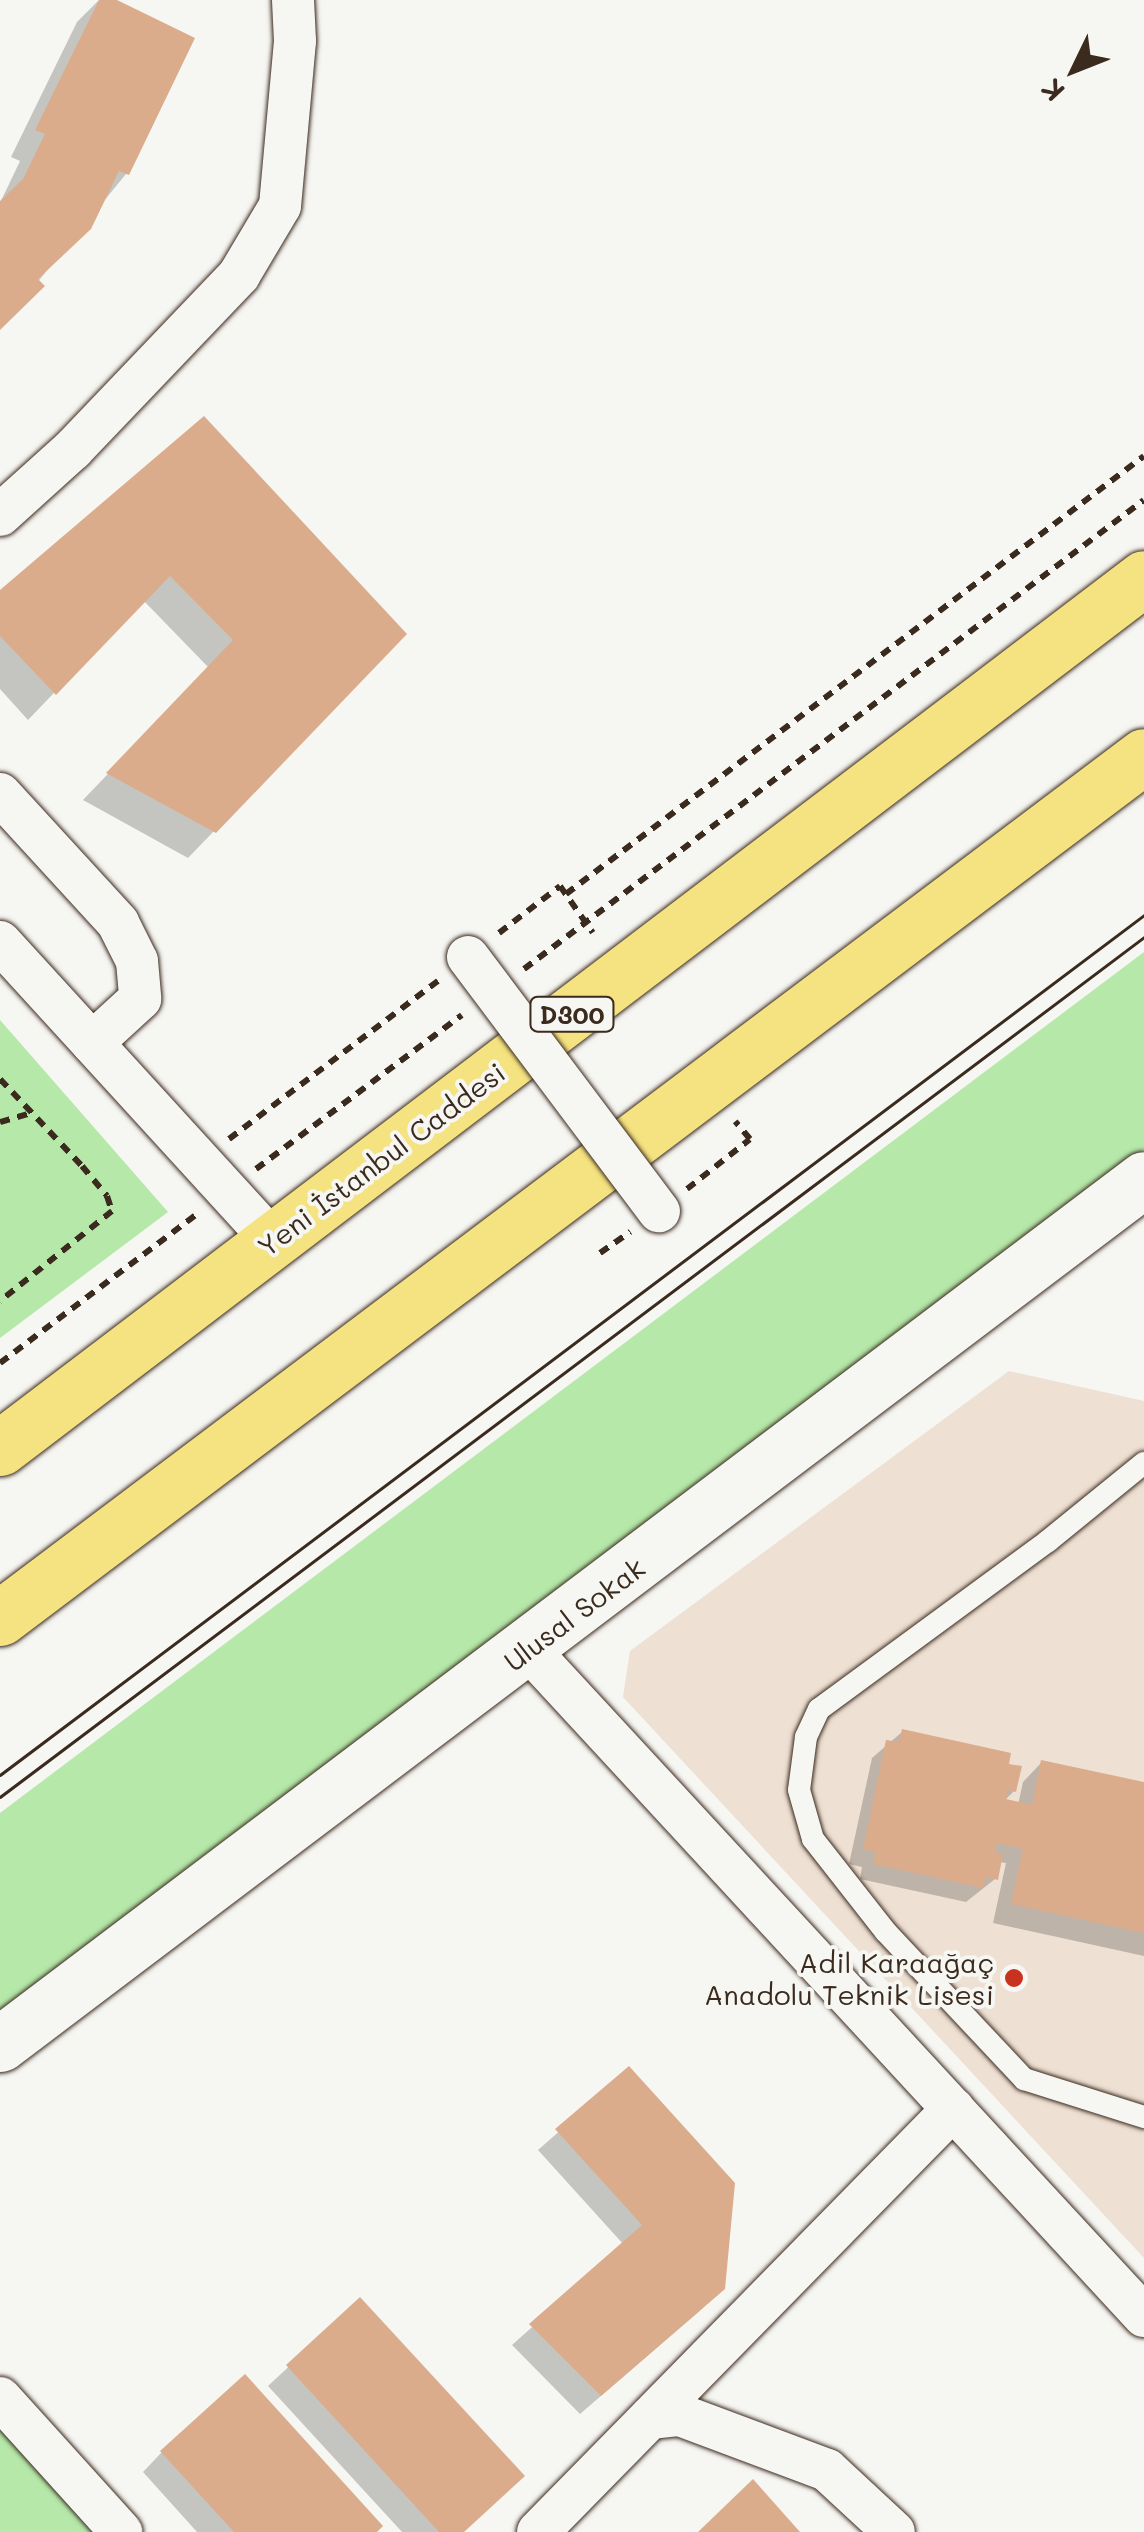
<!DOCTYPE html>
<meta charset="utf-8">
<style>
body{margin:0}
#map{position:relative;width:1144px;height:2532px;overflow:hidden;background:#f6f6f2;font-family:Mali,sans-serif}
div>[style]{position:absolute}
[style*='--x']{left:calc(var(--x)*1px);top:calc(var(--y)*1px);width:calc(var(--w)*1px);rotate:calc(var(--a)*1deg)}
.built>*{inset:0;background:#eee0d3}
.green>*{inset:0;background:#b5e8a9}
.shadow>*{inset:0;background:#0003}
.building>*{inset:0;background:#dbac8c}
.path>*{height:6px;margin-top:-3px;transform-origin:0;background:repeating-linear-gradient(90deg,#3b2a1e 0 10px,transparent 0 18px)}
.roads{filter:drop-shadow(0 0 2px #3b2a1e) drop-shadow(0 0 2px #3b2a1e)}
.lane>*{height:22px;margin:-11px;padding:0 11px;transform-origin:11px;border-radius:11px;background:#f6f6f2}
.street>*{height:42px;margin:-21px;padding:0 21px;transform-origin:21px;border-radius:21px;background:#f6f6f2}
.secondary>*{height:55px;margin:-27.5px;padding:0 27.5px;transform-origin:27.5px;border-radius:27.5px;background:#f6f6f2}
.highway>*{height:55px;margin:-27.5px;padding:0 27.5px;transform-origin:27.5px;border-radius:27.5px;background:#f5e381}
.tram>*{height:2.5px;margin:-1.25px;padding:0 1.25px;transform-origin:1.25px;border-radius:1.25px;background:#3b2a1e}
.bridges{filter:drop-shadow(0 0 2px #3b2a1e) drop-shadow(0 0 2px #3b2a1e)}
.street-bridge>*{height:42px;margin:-21px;padding:0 21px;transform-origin:21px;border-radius:21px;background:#f6f6f2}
.dots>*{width:28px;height:28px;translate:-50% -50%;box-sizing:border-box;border:5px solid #f6f6f2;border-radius:50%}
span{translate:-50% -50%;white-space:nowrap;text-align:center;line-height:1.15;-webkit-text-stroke:8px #f6f6f2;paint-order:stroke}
.shield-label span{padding:2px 8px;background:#f6f6f2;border:2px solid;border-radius:8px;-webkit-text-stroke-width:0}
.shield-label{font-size:25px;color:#3b2a1e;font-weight:700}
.street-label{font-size:28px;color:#3b2a1e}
.poi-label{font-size:28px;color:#3b2a1e}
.right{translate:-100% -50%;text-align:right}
.north{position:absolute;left:1024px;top:20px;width:100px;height:100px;-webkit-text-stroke:8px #f6f6f2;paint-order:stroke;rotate:227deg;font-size:28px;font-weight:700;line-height:40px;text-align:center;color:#3b2a1e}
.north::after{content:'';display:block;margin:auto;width:35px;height:45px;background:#3b2a1e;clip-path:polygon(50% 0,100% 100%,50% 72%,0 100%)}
</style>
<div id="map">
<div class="built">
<div style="clip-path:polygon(1009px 1371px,1144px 1401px,1144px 2258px,623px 1697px,630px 1651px)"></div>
</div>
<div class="green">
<div style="clip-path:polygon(1144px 952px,1144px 1149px,0 2014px,0 1813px)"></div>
<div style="clip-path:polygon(0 1020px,168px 1212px,0 1338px)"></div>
<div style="clip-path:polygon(0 2411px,108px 2532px,0 2532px)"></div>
</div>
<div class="shadow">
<div style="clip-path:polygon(99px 0,112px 0,126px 174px,0 328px,0 203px,20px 161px,11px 157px,77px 22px)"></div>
<div style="clip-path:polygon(204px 419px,404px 634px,188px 858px,83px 800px,209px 668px,143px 600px,28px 720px,0 689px,0 593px)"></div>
<div style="clip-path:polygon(902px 1732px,1006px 1766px,1014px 1791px,1004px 1801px,1018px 1805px,1023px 1782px,1042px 1762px,1144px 1784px,1144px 1956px,993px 1923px,1006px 1863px,999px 1862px,995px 1879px,966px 1902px,860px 1879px,862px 1867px,849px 1864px,872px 1758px)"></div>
<div style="clip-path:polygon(629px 2070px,703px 2308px,580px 2414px,512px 2345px,624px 2245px,538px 2150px)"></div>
<div style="clip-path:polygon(360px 2300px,462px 2532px,402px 2532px,268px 2386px)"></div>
<div style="clip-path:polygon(162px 2452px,374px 2532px,197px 2532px,143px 2472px)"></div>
</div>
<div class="building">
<div style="clip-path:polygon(99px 0,117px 0,195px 38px,129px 175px,119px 171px,91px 229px,38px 279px,45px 286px,0 330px,0 201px,23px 179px,45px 134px,35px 130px)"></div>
<div style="clip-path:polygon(204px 416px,407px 634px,216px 833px,106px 773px,233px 640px,170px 576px,56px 695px,0 636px,0 590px)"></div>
<div style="clip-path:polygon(902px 1729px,1011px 1753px,1009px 1764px,1022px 1766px,1016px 1792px,1008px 1790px,1006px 1799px,1032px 1805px,1041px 1760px,1144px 1782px,1144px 1933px,1011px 1904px,1023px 1849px,997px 1843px,995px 1853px,1003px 1854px,998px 1880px,986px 1877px,983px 1888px,873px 1864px,876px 1852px,863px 1849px,886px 1740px,899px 1742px)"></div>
<div style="clip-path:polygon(629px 2066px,735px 2183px,725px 2289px,601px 2396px,529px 2324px,642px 2225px,555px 2129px)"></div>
<div style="clip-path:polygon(360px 2297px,525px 2476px,464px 2532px,439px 2532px,286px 2365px)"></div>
<div style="clip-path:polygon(245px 2374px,383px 2526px,377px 2532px,234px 2532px,160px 2451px)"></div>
<div style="clip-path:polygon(753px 2479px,800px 2532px,698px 2532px)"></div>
</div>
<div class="path">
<div style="--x:566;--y:894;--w:725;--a:-37.15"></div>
<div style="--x:499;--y:933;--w:77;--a:-37.6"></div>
<div style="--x:560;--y:886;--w:57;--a:54.9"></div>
<div style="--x:524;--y:969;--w:777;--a:-37.11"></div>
<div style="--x:0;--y:1079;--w:120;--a:46.7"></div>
<div style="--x:82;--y:1166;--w:39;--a:50"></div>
<div style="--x:107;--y:1196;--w:16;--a:72"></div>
<div style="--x:112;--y:1211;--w:144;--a:141.2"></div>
<div style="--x:0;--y:1122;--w:33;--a:-16"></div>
<div style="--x:229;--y:1139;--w:262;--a:-37.1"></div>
<div style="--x:256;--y:1169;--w:257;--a:-36.8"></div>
<div style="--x:687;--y:1189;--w:80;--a:-38.4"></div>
<div style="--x:750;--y:1139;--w:23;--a:-130"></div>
<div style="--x:600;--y:1253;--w:37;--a:-35"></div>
<div style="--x:0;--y:1363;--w:248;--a:-37.1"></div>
</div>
<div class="roads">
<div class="lane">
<div style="--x:1144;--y:1463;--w:124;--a:140.9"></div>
<div style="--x:1048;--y:1541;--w:284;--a:143.7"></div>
<div style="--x:819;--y:1709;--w:31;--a:115"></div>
<div style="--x:806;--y:1737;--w:53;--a:97.5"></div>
<div style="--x:799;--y:1790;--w:51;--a:74.1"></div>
<div style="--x:813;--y:1839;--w:118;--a:51.9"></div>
<div style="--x:886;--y:1932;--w:202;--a:46.8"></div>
<div style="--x:1024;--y:2079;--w:126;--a:17.6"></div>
</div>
<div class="street">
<div style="--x:0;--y:515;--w:98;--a:-42.1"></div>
<div style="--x:73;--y:449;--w:240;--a:-46.3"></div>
<div style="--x:239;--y:275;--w:80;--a:-59.3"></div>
<div style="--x:280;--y:206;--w:166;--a:-84.8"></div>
<div style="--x:295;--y:41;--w:41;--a:-92.8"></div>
<div style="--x:0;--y:794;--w:175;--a:47.5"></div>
<div style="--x:118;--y:923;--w:42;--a:63.4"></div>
<div style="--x:137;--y:961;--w:38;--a:85"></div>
<div style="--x:140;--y:999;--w:65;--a:137.5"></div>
<div style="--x:0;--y:942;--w:405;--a:47.6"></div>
<div style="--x:528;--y:1649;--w:908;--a:47.28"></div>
<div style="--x:0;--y:2398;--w:181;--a:47.9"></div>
<div style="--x:650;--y:2418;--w:30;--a:-6"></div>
<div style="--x:680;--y:2415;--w:157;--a:20.5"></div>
<div style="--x:827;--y:2470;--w:91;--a:42.8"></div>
<div style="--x:538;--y:2532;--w:593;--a:-45.55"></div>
</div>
<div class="secondary">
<div style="--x:0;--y:2044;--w:1434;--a:-37.09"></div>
</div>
<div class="highway">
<div style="--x:0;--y:1448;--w:1437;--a:-37.25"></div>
<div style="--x:0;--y:1618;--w:1432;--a:-37"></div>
</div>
</div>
<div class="tram">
<div style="--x:0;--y:1775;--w:1431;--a:-36.93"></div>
<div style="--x:0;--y:1797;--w:1431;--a:-36.93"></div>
</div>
<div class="bridges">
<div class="street-bridge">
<div style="--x:468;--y:957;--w:318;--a:53.1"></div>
</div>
</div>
<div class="dots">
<div style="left:1014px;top:1978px;background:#c8321e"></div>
</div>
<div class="shield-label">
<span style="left:572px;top:1014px">D300</span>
</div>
<div class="street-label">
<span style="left:381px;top:1159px;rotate:-37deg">Yeni İstanbul Caddesi</span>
<span style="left:574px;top:1614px;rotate:-37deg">Ulusal Sokak</span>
</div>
<div class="poi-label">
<span class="right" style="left:994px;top:1978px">Adil Karaağaç<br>Anadolu Teknik Lisesi</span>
</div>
<div class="north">K</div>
</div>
